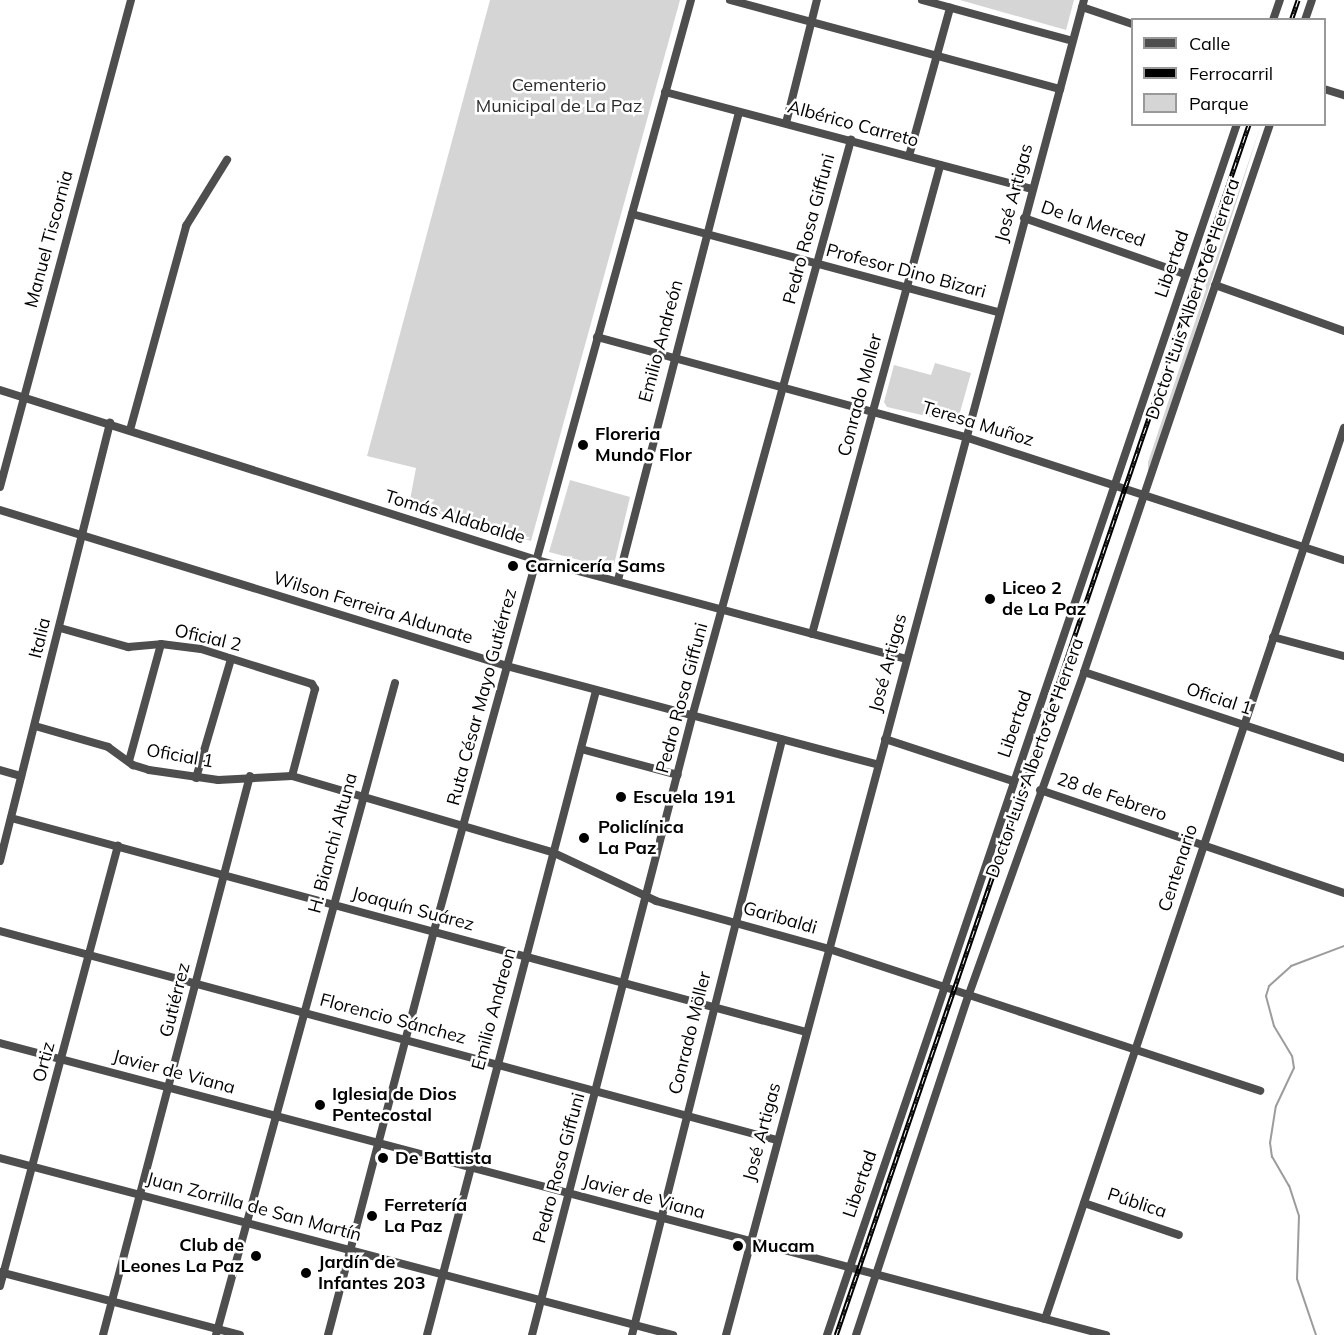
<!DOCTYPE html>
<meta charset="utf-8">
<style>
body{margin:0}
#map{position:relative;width:1344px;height:1335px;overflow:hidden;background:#fff;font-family:Mulish,sans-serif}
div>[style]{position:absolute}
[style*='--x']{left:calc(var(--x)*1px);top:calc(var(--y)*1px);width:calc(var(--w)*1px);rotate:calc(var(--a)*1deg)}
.green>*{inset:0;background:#d5d5d5}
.stream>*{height:2px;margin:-1px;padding:0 1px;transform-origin:1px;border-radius:1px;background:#9c9c9c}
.minor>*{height:8px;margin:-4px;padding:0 4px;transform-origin:4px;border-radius:4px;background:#4e4e4e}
.rail>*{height:4.5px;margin-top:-2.25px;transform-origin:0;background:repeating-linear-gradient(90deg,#fff 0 7px,#000 0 14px);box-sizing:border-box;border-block:2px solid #000}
.dots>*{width:16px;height:16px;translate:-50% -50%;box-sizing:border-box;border:3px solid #fff;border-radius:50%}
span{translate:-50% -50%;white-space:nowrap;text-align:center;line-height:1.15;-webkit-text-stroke:5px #fff;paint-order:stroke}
.park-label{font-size:18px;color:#2c2c2c}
.street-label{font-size:18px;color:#000}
.poi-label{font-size:18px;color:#000;font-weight:700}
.left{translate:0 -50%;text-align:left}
.right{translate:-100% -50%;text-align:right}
.legend{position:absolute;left:1131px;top:18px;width:195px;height:108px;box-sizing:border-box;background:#fff;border:2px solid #999;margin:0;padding:8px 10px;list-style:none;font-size:18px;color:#000}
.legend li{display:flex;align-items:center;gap:12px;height:30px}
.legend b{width:30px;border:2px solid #999}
</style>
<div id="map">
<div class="green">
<div style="clip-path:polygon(490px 0,680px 0,531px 541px,409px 505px,416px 468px,367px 456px)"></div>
<div style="clip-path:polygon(960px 0,1074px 0,1066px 30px)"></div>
<div style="clip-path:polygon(1261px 125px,1150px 473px,1148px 474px,1148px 462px,1206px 289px,1205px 279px,1212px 270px)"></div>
<div style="clip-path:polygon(935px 363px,971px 373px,957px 423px,887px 407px,884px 402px,894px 365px,931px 375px)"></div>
<div style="clip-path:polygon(570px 480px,630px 497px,613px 569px,549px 552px)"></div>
</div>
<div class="stream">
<div style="--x:1316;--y:1335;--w:59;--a:-108.7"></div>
<div style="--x:1297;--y:1279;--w:63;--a:-88.2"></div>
<div style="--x:1299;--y:1216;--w:32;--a:-108"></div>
<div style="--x:1289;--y:1186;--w:34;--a:-120"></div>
<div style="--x:1272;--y:1157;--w:14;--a:-98"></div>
<div style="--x:1270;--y:1143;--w:37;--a:-81"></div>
<div style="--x:1276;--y:1106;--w:42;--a:-64.7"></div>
<div style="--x:1294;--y:1068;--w:12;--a:-99"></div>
<div style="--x:1292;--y:1056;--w:35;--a:-121"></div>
<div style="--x:1274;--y:1026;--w:31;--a:-105"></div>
<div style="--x:1266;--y:996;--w:10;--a:-73"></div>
<div style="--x:1269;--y:986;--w:30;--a:-42"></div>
<div style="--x:1291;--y:966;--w:57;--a:-20.7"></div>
</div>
<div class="minor">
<div style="--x:730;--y:0;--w:342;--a:15.1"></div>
<div style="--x:922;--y:0;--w:156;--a:15.2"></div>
<div style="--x:1082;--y:7;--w:53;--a:18.8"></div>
<div style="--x:1273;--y:20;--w:21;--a:-71"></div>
<div style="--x:1305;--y:20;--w:21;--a:-71"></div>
<div style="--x:1324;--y:89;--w:21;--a:17"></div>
<div style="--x:665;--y:92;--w:380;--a:14.8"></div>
<div style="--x:786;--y:123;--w:127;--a:-75.9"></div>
<div style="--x:909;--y:156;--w:154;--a:-74.5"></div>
<div style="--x:632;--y:214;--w:380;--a:15"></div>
<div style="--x:1024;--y:218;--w:170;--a:19.2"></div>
<div style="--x:1215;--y:285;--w:137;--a:19.6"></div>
<div style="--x:597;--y:337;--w:381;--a:15.2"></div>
<div style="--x:965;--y:437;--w:398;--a:18"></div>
<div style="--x:0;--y:390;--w:563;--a:17.57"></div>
<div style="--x:537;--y:560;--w:382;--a:15"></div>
<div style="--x:130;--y:430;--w:212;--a:-74.6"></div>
<div style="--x:186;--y:226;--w:78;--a:-58.2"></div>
<div style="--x:0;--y:487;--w:504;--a:-74.94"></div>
<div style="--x:0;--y:510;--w:530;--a:17.1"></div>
<div style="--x:507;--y:666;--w:384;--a:14.9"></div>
<div style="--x:618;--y:580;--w:483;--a:-75.5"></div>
<div style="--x:60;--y:628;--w:71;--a:15.6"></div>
<div style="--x:128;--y:647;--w:33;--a:-5"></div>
<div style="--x:161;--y:644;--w:40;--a:7.1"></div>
<div style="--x:201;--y:649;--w:116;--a:17.5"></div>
<div style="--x:312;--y:684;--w:6;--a:59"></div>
<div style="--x:315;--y:689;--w:90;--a:104.8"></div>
<div style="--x:812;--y:634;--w:486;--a:-74.7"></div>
<div style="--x:1273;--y:637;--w:73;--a:15"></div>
<div style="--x:1084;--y:672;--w:274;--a:18.3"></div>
<div style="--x:35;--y:726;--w:76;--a:16"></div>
<div style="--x:108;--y:747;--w:31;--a:36"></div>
<div style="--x:133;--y:765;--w:17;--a:17"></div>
<div style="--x:149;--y:770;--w:70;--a:8.2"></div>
<div style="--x:218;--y:780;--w:74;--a:-3.1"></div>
<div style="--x:292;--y:776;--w:271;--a:16.3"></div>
<div style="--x:552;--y:852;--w:115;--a:25.2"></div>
<div style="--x:656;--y:901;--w:180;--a:15.5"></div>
<div style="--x:829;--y:949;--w:454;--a:18.2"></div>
<div style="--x:885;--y:739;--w:135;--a:18.2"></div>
<div style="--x:581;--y:749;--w:100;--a:15"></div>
<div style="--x:129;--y:761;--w:121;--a:-74.7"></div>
<div style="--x:0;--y:770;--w:22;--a:16"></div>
<div style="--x:196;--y:778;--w:124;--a:-73.6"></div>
<div style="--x:1040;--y:790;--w:321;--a:18.7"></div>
<div style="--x:11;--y:818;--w:823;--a:15.07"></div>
<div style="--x:0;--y:861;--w:452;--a:-75.9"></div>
<div style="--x:0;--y:931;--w:805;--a:15.06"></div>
<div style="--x:0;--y:1043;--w:1144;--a:14.79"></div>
<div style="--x:0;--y:1158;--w:696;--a:14.74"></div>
<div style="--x:1084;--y:1203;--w:100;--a:18.6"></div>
<div style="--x:0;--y:1272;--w:248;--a:14.7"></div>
<div style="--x:0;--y:1286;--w:456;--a:-75"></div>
<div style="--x:1045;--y:1319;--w:940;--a:-71.45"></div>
<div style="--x:103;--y:1335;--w:578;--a:-75.27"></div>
<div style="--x:216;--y:1335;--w:676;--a:-74.65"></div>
<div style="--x:328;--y:1335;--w:418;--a:-75.3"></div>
<div style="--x:434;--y:931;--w:966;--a:-74.57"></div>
<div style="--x:427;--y:1335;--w:666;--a:-75.3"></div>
<div style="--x:532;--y:1335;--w:638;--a:-75.48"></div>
<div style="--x:692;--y:717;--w:599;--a:-74.59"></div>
<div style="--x:632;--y:1335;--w:614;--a:-75.85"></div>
<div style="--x:726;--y:1335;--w:1382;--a:-74.99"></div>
<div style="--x:827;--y:1335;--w:1279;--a:-71.3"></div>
<div style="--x:856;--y:1335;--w:359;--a:-71.7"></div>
<div style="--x:969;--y:994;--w:342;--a:-70.3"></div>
<div style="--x:1084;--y:672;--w:579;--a:-71.25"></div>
</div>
<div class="rail">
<div style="--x:1291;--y:20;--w:21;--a:-71"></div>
<div style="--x:836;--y:1335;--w:1279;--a:-71.17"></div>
</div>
<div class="dots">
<div style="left:583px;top:445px;background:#000"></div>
<div style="left:513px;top:566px;background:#000"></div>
<div style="left:990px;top:599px;background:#000"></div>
<div style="left:621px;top:797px;background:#000"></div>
<div style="left:584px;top:838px;background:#000"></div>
<div style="left:320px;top:1105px;background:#000"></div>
<div style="left:383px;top:1158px;background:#000"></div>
<div style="left:372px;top:1216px;background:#000"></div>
<div style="left:738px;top:1246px;background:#000"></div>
<div style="left:256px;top:1256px;background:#000"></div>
<div style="left:306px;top:1273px;background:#000"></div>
</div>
<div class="park-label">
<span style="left:559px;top:96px">Cementerio<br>Municipal de La Paz</span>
</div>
<div class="street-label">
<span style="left:853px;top:124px;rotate:15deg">Albérico Carreto</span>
<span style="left:1014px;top:193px;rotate:-75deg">José Artigas</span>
<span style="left:1093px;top:224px;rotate:19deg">De la Merced</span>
<span style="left:809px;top:229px;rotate:-75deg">Pedro Rosa Giffuni</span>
<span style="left:49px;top:239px;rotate:-75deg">Manuel Tiscornia</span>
<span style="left:1172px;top:264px;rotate:-71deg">Libertad</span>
<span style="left:906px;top:271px;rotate:15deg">Profesor Dino Bizari</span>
<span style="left:1193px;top:299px;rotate:-71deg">Doctor Luis Alberto de Herrera</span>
<span style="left:661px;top:341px;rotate:-75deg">Emilio Andreón</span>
<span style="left:860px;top:395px;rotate:-75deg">Conrado Moller</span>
<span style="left:978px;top:424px;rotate:17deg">Teresa Muñoz</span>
<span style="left:455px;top:517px;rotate:17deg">Tomás Aldabalde</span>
<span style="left:373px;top:608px;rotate:17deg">Wilson Ferreira Aldunate</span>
<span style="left:40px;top:638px;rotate:-76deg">Italia</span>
<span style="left:208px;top:638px;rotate:13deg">Oficial 2</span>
<span style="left:888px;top:663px;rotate:-75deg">José Artigas</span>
<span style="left:482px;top:697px;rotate:-75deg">Ruta César Mayo Gutiérrez</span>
<span style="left:682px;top:698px;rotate:-75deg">Pedro Rosa Giffuni</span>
<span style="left:1219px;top:699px;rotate:18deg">Oficial 1</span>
<span style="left:1015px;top:724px;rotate:-71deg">Libertad</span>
<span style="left:180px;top:756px;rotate:10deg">Oficial 1</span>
<span style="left:1035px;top:758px;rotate:-70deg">Doctor Luis Alberto de Herrera</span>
<span style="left:1112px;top:797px;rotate:19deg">28 de Febrero</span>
<span style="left:333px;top:843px;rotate:-75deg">H. Bianchi Altuna</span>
<span style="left:1178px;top:868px;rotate:-72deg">Centenario</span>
<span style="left:413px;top:909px;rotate:15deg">Joaquín Suárez</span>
<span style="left:780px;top:918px;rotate:16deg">Garibaldi</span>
<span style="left:175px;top:1000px;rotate:-76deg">Gutiérrez</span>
<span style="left:494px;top:1009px;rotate:-75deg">Emilio Andreon</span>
<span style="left:393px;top:1019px;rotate:15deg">Florencio Sánchez</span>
<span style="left:690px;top:1033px;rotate:-76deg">Conrado Möller</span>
<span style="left:44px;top:1062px;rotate:-75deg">Ortiz</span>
<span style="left:174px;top:1072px;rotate:15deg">Javier de Viana</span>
<span style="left:762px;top:1132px;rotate:-75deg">José Artigas</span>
<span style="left:559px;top:1168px;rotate:-75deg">Pedro Rosa Giffuni</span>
<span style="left:860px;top:1184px;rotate:-71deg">Libertad</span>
<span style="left:644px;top:1197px;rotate:15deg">Javier de Viana</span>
<span style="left:1137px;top:1203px;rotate:18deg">Pública</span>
<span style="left:254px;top:1207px;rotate:15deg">Juan Zorrilla de San Martín</span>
</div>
<div class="poi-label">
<span class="left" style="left:595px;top:445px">Floreria<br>Mundo Flor</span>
<span class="left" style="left:525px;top:566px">Carnicería Sams</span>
<span class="left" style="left:1002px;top:599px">Liceo 2<br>de La Paz</span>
<span class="left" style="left:633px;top:797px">Escuela 191</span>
<span class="left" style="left:598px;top:838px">Policlínica<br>La Paz</span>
<span class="left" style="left:332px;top:1105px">Iglesia de Dios<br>Pentecostal</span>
<span class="left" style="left:395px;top:1158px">De Battista</span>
<span class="left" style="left:384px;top:1216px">Ferretería<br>La Paz</span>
<span class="right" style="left:244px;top:1256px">Club de<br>Leones La Paz</span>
<span class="left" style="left:752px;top:1246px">Mucam</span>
<span class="left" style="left:318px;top:1273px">Jardín de<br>Infantes 203</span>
</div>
<ul class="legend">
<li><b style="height:8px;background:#4e4e4e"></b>Calle</li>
<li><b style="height:8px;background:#000"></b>Ferrocarril</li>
<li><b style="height:16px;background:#d5d5d5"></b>Parque</li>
</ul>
</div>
